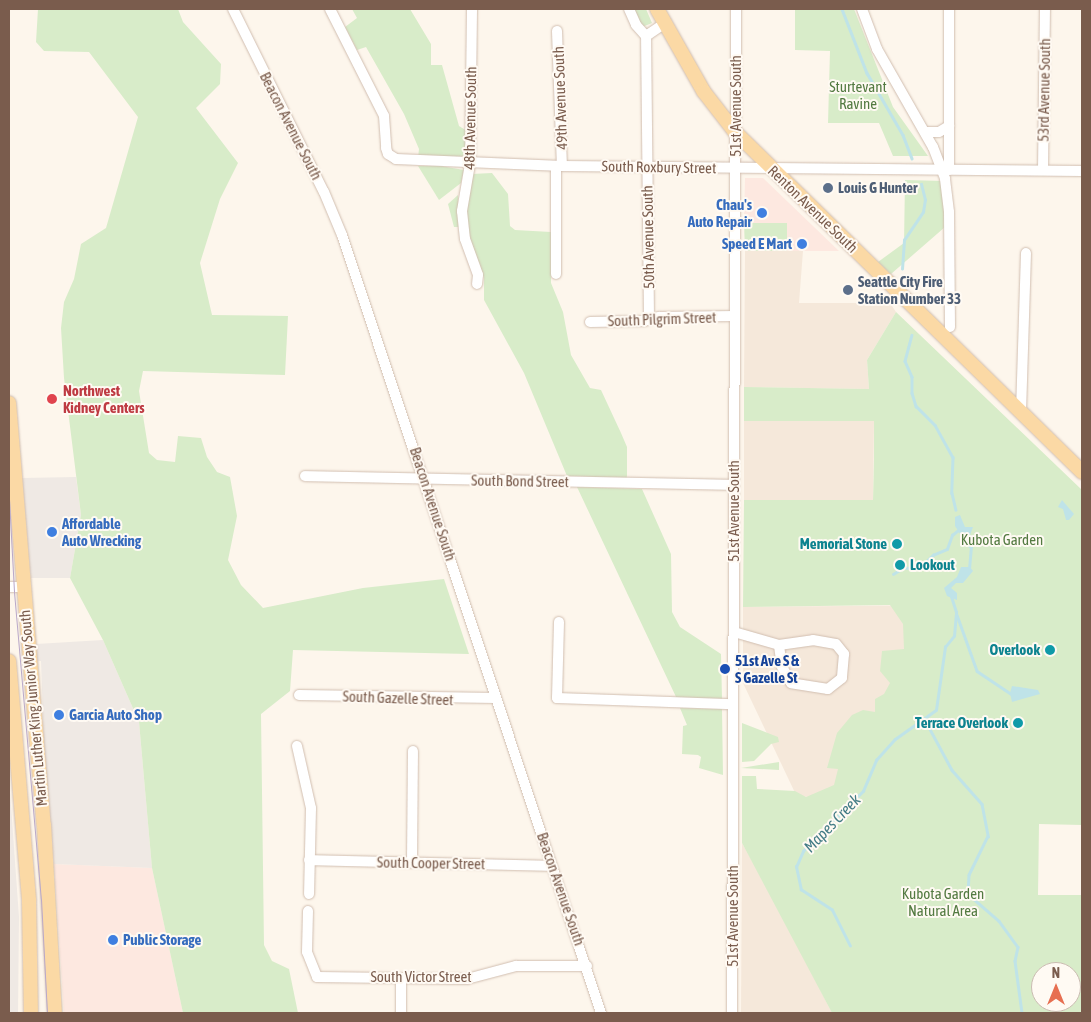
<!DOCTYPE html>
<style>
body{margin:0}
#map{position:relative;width:1091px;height:1022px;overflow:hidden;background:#fdf6ec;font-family:"Asap Condensed",sans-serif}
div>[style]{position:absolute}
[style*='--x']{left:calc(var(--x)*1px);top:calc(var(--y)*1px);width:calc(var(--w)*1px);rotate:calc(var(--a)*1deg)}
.residential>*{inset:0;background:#f5e8da}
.commercial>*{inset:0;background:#fde8e0}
.industrial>*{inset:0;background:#efe9e4}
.green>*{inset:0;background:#d8ecc9}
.water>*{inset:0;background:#bfe3e8}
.stream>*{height:2.5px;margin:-1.25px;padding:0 1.25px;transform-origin:1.25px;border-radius:1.25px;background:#bfe3e8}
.roads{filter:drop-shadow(0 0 1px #d1beb0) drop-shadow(0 0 1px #d1beb0)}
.minor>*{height:10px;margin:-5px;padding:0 5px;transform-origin:5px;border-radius:5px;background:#fff}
.major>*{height:14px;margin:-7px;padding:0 7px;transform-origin:7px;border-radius:7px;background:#fbd9a5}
.tram>*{height:1px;margin:-0.5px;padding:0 0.5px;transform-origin:0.5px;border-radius:0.5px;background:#b9a8c9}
.dots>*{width:14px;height:14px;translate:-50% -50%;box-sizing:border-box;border:2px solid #fffaf3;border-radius:50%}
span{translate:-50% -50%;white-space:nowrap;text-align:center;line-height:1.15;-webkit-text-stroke:4px #fffaf3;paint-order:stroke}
.park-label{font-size:15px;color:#537a41}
.street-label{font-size:15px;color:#7a5c4d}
.service-label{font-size:15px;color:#4e5e75;font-weight:700}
.left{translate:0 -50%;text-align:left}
.shop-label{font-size:15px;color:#366cbe;font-weight:700}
.right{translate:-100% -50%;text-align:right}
.health-label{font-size:15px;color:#be3a42;font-weight:700}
.culture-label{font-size:15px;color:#0d838f;font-weight:700}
.transit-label{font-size:15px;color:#164399;font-weight:700}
.water-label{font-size:16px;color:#437c86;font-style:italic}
.frame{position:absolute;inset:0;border:10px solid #7a5c4d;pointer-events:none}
.north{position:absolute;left:1031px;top:962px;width:50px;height:50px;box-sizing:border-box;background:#fffaf3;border:1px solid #cabbb1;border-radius:50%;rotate:0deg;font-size:14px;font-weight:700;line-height:20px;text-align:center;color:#7a5c4d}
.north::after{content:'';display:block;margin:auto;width:18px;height:22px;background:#e76f51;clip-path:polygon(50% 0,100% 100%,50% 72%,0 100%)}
</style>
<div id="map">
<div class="residential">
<div style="clip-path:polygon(745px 251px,803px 251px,799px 303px,890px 303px,896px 312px,867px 360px,869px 389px,744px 387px)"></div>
<div style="clip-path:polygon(744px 421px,874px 421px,873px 500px,744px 500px)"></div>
<div style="clip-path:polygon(957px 605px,844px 796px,797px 797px,743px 683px,743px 607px)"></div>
<div style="clip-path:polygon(742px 843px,784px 918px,832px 1013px,741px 1013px)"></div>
</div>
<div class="commercial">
<div style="clip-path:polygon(745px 178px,763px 178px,839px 251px,787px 251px,787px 224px,744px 223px)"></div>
<div style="clip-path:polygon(54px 864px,152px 868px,183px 1013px,64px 1013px)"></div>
</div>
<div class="industrial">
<div style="clip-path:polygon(76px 477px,81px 515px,70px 578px,31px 578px,22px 478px)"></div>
<div style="clip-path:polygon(103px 640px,139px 722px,152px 868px,54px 864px,44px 745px,41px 661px,37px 661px,36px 644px)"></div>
<div style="clip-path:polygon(9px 778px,19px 917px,18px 1013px,9px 1013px)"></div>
</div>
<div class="green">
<div style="clip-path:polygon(38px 9px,178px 9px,183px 22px,221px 64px,220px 84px,196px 108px,238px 163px,220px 199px,200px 263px,212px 315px,288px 316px,285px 375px,143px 371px,139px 391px,149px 453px,157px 460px,175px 462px,178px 436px,201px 438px,207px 457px,217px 472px,230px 477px,237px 516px,228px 560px,241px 585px,263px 608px,363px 588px,444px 579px,469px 654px,293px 650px,290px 691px,261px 714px,264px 945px,272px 961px,289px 969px,298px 1013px,183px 1013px,152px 868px,139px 722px,103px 640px,70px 578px,81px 515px,64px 378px,61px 328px,64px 302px,74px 279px,81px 244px,106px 228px,138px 117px,89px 52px,44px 51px,36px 42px)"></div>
<div style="clip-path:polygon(352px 9px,410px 9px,431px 44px,431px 65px,442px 65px,459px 126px,467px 131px,467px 155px,462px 160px,418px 158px,419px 149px,404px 114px,366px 47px,357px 50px,345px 27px,357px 18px)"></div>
<div style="clip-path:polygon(632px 9px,646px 9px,652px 23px,642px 27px)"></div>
<div style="clip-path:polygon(795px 9px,854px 9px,893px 107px,928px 156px,893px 156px,879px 123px,828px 123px,830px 51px,795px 50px)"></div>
<div style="clip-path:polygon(418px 166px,441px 166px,464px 170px,461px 183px,439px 200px)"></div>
<div style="clip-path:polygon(492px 173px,508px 194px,510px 226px,515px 230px,551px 232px,551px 283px,563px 312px,571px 355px,590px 388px,601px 390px,621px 433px,627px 447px,627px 478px,567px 476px,524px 373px,484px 300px,484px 278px,471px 244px,465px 210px,472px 174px)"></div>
<div style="clip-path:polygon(905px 180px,944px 181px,945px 227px,891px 274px,878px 262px,904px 243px)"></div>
<div style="clip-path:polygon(458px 195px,460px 227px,454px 227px,448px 204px)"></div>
<div style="clip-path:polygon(744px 223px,787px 223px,787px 251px,745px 251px)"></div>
<div style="clip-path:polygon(evenodd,896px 312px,1082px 490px,1082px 825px,1039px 824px,1038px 895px,1082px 895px,1082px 1013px,832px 1013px,742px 843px,742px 776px,756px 776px,757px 789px,795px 791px,806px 797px,834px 785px,838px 769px,827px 768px,837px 733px,852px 715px,863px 710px,875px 712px,875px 699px,884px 694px,890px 683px,880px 671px,882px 651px,904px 649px,903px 624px,890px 605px,743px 607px,744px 500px,873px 500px,874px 459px,874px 421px,744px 421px,744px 387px,869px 389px,867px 360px,896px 312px,1041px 972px,1071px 972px,1071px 1002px,1041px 1002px,1041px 972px)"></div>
<div style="clip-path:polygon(577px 487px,642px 489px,671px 554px,672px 612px,680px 627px,721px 654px,722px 699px,677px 699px)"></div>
<div style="clip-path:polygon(680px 708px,722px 709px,723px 775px,699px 768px,701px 757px,698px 755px,682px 754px,683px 726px,687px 725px)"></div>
<div style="clip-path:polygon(742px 723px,778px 737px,779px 742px,771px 744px,754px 761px,742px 762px)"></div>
<div style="clip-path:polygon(779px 762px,779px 770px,741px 768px)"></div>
</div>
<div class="water">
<div style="clip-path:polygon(1062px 500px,1074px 514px,1069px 520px,1066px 520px,1063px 509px,1058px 507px)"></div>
<div style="clip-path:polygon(960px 515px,965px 527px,973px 527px,970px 535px,976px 539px,973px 548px,969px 548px,955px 526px,955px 517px)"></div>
<div style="clip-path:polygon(961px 567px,970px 567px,973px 571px,963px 583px,956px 583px,951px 588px,957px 593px,957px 600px,947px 596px,944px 588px,957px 577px)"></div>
<div style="clip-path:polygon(1012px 686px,1038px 690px,1040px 694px,1012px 702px,1010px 693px)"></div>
</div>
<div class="stream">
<div style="--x:842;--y:9;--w:69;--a:68.7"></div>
<div style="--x:867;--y:73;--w:72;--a:59.9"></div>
<div style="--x:903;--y:135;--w:25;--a:69"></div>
<div style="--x:902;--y:269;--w:29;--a:-86"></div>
<div style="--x:904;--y:240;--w:34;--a:-56"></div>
<div style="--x:923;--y:212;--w:12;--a:-81"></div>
<div style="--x:925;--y:200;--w:16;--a:-104"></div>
<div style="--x:912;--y:335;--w:27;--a:105"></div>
<div style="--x:905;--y:361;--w:17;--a:66"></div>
<div style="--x:912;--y:377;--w:16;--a:90"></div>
<div style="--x:912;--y:393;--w:14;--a:73"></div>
<div style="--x:916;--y:406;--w:27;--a:45"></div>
<div style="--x:935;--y:425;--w:37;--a:61"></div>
<div style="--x:953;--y:457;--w:36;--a:92"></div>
<div style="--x:952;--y:493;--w:17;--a:77"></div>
<div style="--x:969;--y:569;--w:22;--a:-85"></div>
<div style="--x:893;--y:574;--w:12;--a:-31"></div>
<div style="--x:903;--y:568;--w:17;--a:-3"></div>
<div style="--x:920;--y:567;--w:18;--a:-43"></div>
<div style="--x:933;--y:555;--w:15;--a:-23"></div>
<div style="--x:947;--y:549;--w:15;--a:-70"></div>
<div style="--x:952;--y:535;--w:11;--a:-38"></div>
<div style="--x:957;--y:615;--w:59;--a:70.3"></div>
<div style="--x:977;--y:671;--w:40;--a:34"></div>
<div style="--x:924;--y:718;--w:59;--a:61.7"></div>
<div style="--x:952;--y:770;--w:45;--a:48.6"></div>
<div style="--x:982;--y:804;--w:33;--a:79"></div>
<div style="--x:988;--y:836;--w:43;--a:116"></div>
<div style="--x:969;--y:875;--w:19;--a:93"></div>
<div style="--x:968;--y:894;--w:41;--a:41.1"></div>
<div style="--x:999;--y:921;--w:32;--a:54"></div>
<div style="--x:1018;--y:947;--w:14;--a:102"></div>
<div style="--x:1015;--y:961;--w:52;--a:82.3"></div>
<div style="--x:850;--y:946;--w:40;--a:-116.6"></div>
<div style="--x:832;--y:910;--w:37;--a:-147"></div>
<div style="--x:801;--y:890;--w:24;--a:-102"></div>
<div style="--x:796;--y:867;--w:17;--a:-66"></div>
<div style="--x:803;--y:851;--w:85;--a:-45"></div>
<div style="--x:863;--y:791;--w:34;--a:-67"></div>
<div style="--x:876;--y:760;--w:28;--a:-48"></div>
<div style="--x:895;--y:739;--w:50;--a:-35.3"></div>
<div style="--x:936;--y:710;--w:64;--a:-81.9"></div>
<div style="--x:945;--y:647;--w:14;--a:-51"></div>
<div style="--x:954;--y:636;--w:24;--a:-85"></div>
<div style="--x:956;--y:612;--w:16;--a:-108"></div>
</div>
<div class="roads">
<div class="minor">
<div style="--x:233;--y:9;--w:204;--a:63.6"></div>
<div style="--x:324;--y:192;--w:47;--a:67.3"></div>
<div style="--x:342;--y:235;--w:820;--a:71.59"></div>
<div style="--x:330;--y:9;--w:120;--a:63.2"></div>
<div style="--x:384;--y:116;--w:32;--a:86"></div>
<div style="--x:386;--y:148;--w:6;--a:72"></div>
<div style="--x:388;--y:154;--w:9;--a:32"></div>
<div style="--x:396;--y:159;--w:166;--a:2.4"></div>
<div style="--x:562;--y:166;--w:520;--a:0.55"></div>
<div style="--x:472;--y:9;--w:155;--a:90.7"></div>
<div style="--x:470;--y:164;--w:48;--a:99.7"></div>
<div style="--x:462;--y:211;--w:28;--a:84"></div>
<div style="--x:465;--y:239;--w:38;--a:70"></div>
<div style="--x:478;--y:275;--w:9;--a:96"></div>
<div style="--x:629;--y:9;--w:17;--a:66"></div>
<div style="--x:636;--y:25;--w:15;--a:48"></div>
<div style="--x:862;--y:9;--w:43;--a:69.4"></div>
<div style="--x:877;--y:49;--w:113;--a:60.3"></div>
<div style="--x:933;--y:147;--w:34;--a:69"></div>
<div style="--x:945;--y:179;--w:33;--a:83"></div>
<div style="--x:949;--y:212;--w:115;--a:89.5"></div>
<div style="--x:557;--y:31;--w:135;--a:87.9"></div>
<div style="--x:925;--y:132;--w:14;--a:0"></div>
<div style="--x:939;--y:132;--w:12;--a:-31"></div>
<div style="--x:556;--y:166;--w:108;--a:90"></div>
<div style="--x:949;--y:170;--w:161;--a:-90"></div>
<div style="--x:1043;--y:170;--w:161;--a:-89.3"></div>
<div style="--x:649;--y:318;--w:282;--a:-90.6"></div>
<div style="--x:646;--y:36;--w:22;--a:-34"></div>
<div style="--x:590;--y:322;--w:54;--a:-1.1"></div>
<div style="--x:644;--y:321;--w:16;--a:-15"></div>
<div style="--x:659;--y:317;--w:75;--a:-0.8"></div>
<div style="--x:1021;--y:412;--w:159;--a:-88.2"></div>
<div style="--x:305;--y:476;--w:429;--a:1.2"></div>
<div style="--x:9;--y:587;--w:14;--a:0"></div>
<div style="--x:559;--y:622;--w:76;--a:91.5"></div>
<div style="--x:557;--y:698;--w:176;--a:2"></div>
<div style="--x:734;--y:632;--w:47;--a:16.1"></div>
<div style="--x:779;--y:645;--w:34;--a:-8"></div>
<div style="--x:813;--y:640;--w:23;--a:10"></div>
<div style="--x:836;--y:644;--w:13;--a:51"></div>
<div style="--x:844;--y:654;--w:24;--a:95"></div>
<div style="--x:842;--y:678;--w:18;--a:142"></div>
<div style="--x:828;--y:689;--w:37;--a:-171"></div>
<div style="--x:791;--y:683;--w:18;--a:-119"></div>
<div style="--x:782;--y:667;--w:22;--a:-98"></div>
<div style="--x:299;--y:695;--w:197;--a:0.9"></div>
<div style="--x:297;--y:746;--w:64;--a:77.3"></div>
<div style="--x:311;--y:808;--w:86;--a:91.3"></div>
<div style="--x:309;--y:860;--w:243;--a:1.4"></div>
<div style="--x:412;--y:862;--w:111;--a:-89.5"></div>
<div style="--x:308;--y:911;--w:41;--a:91.4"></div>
<div style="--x:307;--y:952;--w:27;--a:68"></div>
<div style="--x:317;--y:977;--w:150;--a:0.8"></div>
<div style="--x:467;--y:979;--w:51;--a:-14.9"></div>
<div style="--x:516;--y:966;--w:71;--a:0"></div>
<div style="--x:401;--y:1013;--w:34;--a:-90"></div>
<div style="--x:732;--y:1013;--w:1004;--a:-89.77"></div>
</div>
<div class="major">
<div style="--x:657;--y:9;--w:95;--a:60.5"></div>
<div style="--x:704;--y:92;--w:51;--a:52.2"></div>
<div style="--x:735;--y:132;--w:486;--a:44.4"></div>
<div style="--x:9;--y:403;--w:423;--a:85.3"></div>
<div style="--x:44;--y:825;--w:188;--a:86.7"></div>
<div style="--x:9;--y:661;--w:241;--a:85.2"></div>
<div style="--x:29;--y:901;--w:112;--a:89"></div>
</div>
</div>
<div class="tram">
<div style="--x:9;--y:499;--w:93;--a:86.9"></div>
<div style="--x:14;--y:592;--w:308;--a:85"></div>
<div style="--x:41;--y:899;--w:114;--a:87"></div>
</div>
<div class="dots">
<div style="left:828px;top:188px;background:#5c6f8a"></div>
<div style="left:762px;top:213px;background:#3f7fe0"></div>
<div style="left:802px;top:244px;background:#3f7fe0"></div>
<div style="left:848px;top:290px;background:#5c6f8a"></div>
<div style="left:52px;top:399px;background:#e0444e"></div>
<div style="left:52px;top:532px;background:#3f7fe0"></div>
<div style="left:897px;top:544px;background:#0f9aa8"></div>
<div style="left:900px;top:565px;background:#0f9aa8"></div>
<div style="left:1050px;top:650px;background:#0f9aa8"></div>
<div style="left:725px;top:669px;background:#1a4fb4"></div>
<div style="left:59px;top:715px;background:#3f7fe0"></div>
<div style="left:1018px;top:723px;background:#0f9aa8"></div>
<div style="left:113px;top:940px;background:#3f7fe0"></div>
</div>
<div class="park-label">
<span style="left:858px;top:95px">Sturtevant<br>Ravine</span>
<span style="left:1002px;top:540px">Kubota Garden</span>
<span style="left:943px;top:902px">Kubota Garden<br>Natural Area</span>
</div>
<div class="street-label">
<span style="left:1044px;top:90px;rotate:-89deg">53rd Avenue South</span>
<span style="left:560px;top:98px;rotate:-92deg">49th Avenue South</span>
<span style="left:736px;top:106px;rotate:-90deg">51st Avenue South</span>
<span style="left:470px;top:118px;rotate:-89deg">48th Avenue South</span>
<span style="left:291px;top:126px;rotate:63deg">Beacon Avenue South</span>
<span style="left:659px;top:167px;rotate:1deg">South Roxbury Street</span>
<span style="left:813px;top:209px;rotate:44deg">Renton Avenue South</span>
<span style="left:648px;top:237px;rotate:-91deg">50th Avenue South</span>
<span style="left:662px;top:319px;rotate:-2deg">South Pilgrim Street</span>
<span style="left:520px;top:481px;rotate:1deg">South Bond Street</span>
<span style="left:433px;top:504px;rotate:72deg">Beacon Avenue South</span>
<span style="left:734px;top:511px;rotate:-90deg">51st Avenue South</span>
<span style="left:398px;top:698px;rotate:2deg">South Gazelle Street</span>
<span style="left:33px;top:708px;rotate:-95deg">Martin Luther King Junior Way South</span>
<span style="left:431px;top:863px;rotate:1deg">South Cooper Street</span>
<span style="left:561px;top:889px;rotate:71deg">Beacon Avenue South</span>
<span style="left:733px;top:916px;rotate:-90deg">51st Avenue South</span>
<span style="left:421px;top:977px">South Victor Street</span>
</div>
<div class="service-label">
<span class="left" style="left:838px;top:188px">Louis G Hunter</span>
<span class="left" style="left:858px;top:290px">Seattle City Fire<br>Station Number 33</span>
</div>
<div class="shop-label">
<span class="right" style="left:752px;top:213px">Chau's<br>Auto Repair</span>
<span class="right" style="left:792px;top:244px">Speed E Mart</span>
<span class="left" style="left:62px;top:532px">Affordable<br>Auto Wrecking</span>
<span class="left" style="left:69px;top:715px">Garcia Auto Shop</span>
<span class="left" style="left:123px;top:940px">Public Storage</span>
</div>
<div class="health-label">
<span class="left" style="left:63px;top:399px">Northwest<br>Kidney Centers</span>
</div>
<div class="culture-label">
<span class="right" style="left:887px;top:544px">Memorial Stone</span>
<span class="left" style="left:910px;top:565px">Lookout</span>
<span class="right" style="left:1040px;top:650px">Overlook</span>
<span class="right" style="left:1008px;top:723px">Terrace Overlook</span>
</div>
<div class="transit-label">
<span class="left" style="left:735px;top:669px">51st Ave S &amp;<br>S Gazelle St</span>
</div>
<div class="water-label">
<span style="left:832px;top:823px;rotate:-46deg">Mapes Creek</span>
</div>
<div class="frame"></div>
<div class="north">N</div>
</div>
